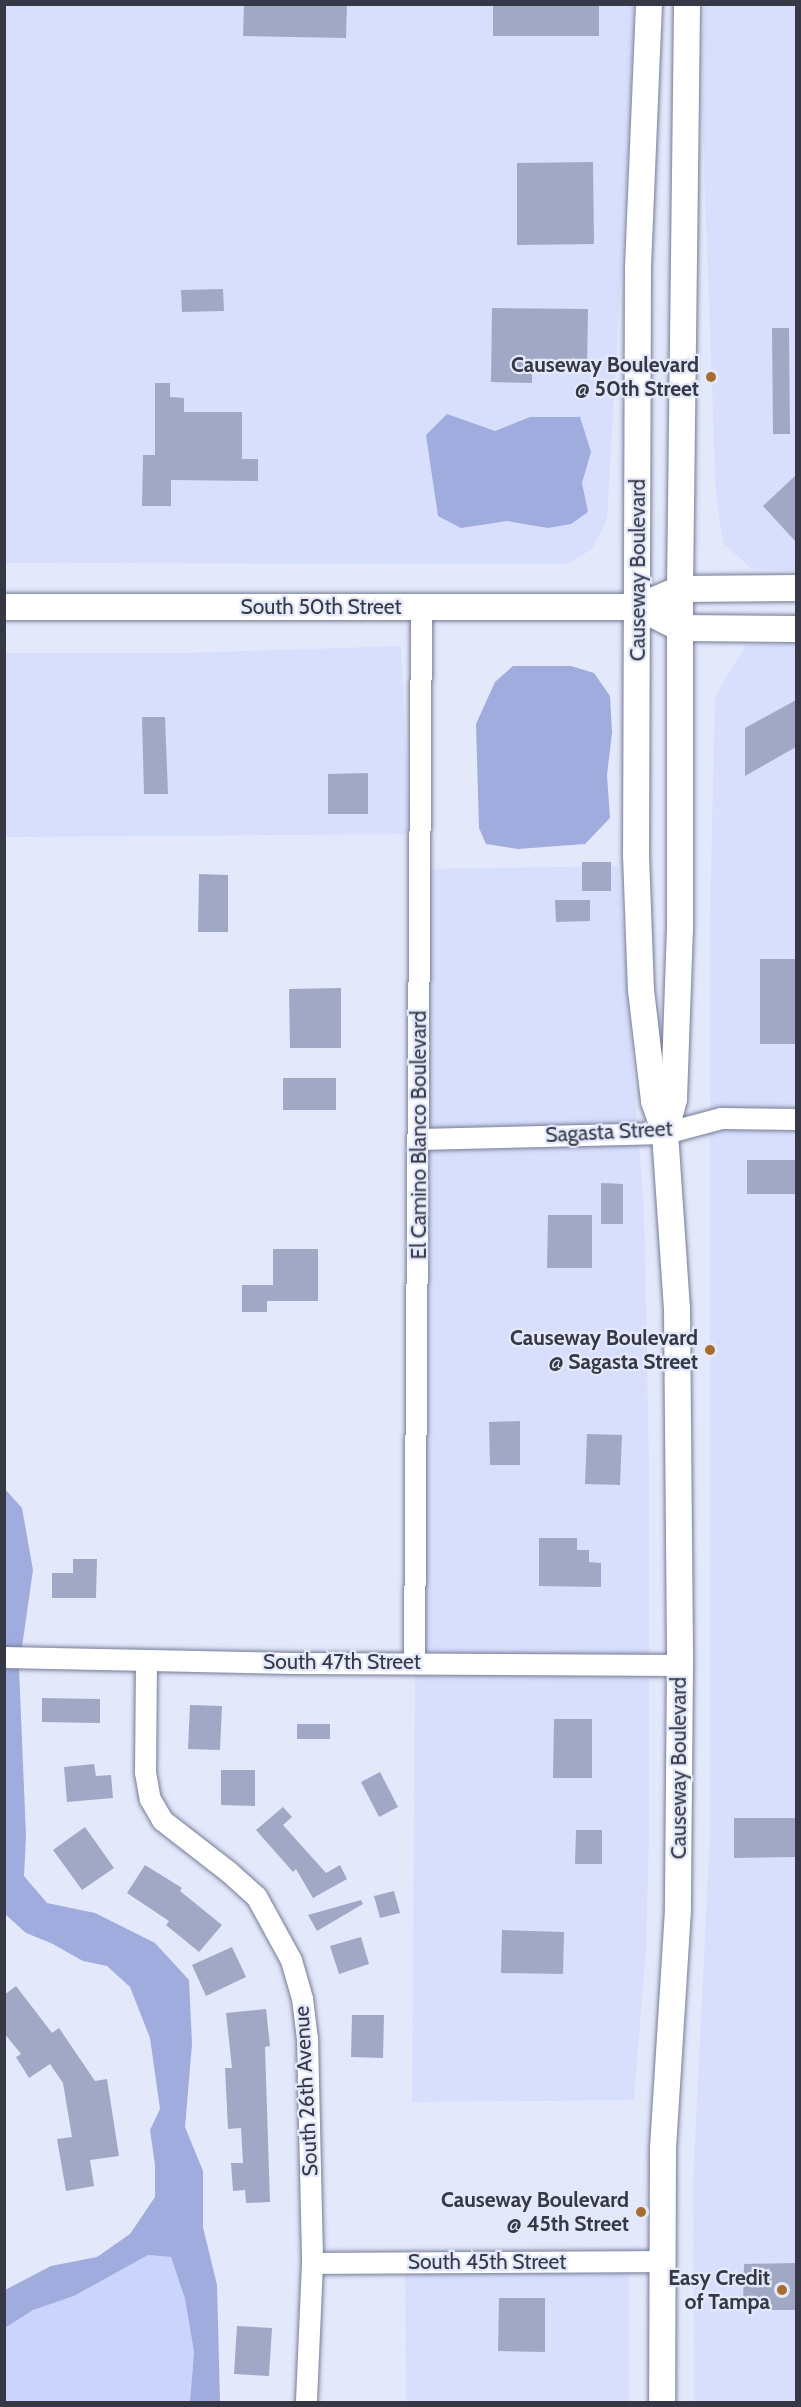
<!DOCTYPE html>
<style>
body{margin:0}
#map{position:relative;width:801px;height:2407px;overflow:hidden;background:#e4e8fb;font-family:Cabin,sans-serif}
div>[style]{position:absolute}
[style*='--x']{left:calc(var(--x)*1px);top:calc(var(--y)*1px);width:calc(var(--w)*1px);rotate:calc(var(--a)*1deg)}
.built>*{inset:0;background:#d7dffd}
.green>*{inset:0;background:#cad4fd}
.water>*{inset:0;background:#a0acde}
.building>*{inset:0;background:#a1a8c5}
.roads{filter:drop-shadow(0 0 2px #757c97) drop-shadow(0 0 2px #757c97)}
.minor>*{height:21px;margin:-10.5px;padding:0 10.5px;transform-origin:10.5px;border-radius:10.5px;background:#fff}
.major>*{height:26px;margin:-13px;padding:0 13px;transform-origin:13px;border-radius:13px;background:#fff}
.dots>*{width:16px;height:16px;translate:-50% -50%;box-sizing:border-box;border:3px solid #e4e8fb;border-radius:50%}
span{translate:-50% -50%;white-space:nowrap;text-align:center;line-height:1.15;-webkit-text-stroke:4.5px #e4e8fb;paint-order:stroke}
.poi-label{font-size:21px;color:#363945;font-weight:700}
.right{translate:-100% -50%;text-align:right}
.street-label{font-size:21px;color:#363945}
.frame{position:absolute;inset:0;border:6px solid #363945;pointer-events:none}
</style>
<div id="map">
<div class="built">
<div style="clip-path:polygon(5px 5px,633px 5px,631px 99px,607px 520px,591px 550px,566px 564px,5px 563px)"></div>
<div style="clip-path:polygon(704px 5px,796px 5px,796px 571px,751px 568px,723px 543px,716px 496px,702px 112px)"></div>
<div style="clip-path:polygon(796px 640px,796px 2402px,694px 2402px,693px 2182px,710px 1835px,710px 913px,715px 697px,746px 645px)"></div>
<div style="clip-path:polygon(401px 646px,410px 834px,5px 837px,4px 653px,185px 653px)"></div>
<div style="clip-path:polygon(618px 866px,644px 1211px,649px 1463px,649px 1837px,646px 1948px,634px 2100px,412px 2102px,421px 869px)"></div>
<div style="clip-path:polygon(405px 2267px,629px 2269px,629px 2402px,406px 2402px)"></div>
</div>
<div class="green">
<div style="clip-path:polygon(148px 2255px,171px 2257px,185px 2299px,194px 2352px,190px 2402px,5px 2402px,5px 2328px,33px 2310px,74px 2296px)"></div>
</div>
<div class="water">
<div style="clip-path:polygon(447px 414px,495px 431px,530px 417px,580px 417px,591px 452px,582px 483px,588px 512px,571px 524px,548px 528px,507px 521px,461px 528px,438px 516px,426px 435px)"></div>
<div style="clip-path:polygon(513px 666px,571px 666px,594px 673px,610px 696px,612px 733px,607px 775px,610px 818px,585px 844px,518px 849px,486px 844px,479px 828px,476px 724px,495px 682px)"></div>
<div style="clip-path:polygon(4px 1488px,22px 1508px,33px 1570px,19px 1668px,26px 1836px,24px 1876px,47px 1903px,95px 1913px,155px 1943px,189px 1980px,192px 2044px,185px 2127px,203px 2171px,203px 2227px,217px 2285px,220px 2402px,190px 2402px,194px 2352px,185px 2299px,171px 2257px,148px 2255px,74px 2296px,33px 2310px,5px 2328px,5px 2290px,51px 2266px,97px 2257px,130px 2234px,155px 2197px,155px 2165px,150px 2130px,160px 2109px,150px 2038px,130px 1987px,107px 1966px,83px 1961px,51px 1943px,26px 1933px,5px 1914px)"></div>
</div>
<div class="building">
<div style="clip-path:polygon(244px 4px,347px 4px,346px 38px,243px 36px)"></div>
<div style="clip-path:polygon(493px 4px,599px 4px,599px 36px,493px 36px)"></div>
<div style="clip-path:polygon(593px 162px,594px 244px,517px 245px,517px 163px)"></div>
<div style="clip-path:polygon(223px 289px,224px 311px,182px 312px,181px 290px)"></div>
<div style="clip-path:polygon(492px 308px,588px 309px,587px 368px,532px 368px,532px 383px,491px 382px)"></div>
<div style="clip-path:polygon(772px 328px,789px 328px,790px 434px,773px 434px)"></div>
<div style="clip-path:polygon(155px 383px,170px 383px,170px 397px,184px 398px,184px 412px,242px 412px,242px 459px,258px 459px,258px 481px,171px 480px,171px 506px,142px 506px,143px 455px,155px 455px)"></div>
<div style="clip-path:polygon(796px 475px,796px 542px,763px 506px)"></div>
<div style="clip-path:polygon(796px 700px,796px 747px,745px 776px,745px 728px)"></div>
<div style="clip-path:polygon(142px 717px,165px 717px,168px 794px,144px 794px)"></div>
<div style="clip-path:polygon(368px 773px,368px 814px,328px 814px,328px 774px)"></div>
<div style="clip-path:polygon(582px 862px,611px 862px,611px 891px,582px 891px)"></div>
<div style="clip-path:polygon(199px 874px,228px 875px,228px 932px,198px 932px)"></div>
<div style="clip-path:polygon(555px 900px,590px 900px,590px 921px,556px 922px)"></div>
<div style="clip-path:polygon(760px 959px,796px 959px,796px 1044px,760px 1044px)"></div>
<div style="clip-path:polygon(341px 988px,341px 1048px,290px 1048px,289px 989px)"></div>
<div style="clip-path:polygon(283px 1078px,336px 1078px,336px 1110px,283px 1110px)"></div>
<div style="clip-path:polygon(747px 1160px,796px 1160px,796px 1194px,747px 1194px)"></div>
<div style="clip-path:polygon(601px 1183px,623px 1184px,623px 1224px,601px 1224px)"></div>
<div style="clip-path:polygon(548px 1215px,592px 1215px,592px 1268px,547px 1268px)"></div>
<div style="clip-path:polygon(273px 1249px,318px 1249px,318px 1301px,267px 1301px,267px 1312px,242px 1312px,242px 1285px,273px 1285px)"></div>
<div style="clip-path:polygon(520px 1421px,520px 1465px,490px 1465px,489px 1422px)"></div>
<div style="clip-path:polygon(587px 1434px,622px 1435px,620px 1485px,585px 1484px)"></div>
<div style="clip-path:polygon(539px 1538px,577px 1538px,577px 1550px,589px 1550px,589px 1562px,601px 1563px,601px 1587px,539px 1586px)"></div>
<div style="clip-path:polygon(73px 1559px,97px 1559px,96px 1598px,52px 1598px,52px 1573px,73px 1573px)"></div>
<div style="clip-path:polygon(42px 1698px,100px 1699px,100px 1723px,42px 1722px)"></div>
<div style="clip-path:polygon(190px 1705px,222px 1706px,220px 1750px,188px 1749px)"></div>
<div style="clip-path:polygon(554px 1719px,592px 1719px,592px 1778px,553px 1778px)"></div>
<div style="clip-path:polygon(297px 1724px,330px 1724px,330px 1739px,297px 1739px)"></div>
<div style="clip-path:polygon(94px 1764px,96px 1776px,111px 1775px,113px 1798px,67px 1802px,64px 1767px)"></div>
<div style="clip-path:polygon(221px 1770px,255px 1770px,255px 1806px,221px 1805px)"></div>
<div style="clip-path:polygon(380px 1772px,398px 1807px,379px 1817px,361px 1782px)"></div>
<div style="clip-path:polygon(283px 1807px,292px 1817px,283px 1825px,326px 1873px,340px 1865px,347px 1879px,313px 1898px,296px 1869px,293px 1872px,256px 1830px)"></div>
<div style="clip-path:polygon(734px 1818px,796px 1818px,796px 1857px,734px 1858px)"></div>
<div style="clip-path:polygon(85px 1827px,114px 1868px,82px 1890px,53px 1850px)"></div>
<div style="clip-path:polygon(576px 1830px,602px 1830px,602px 1864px,575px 1864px)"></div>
<div style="clip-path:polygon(145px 1865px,182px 1888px,180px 1891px,222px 1925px,199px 1952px,166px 1925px,169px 1921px,127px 1893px)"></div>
<div style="clip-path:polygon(394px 1891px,400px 1913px,380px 1918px,374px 1896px)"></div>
<div style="clip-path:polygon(361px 1900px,363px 1904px,317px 1931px,308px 1915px)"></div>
<div style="clip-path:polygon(502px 1930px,564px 1932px,563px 1974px,501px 1973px)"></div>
<div style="clip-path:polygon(361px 1937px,369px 1964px,339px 1974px,330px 1946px)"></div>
<div style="clip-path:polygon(232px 1947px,246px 1977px,206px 1996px,192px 1965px)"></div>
<div style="clip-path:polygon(16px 1986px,52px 2033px,59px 2028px,95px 2081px,107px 2079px,119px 2156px,90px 2160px,94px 2186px,66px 2191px,57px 2139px,72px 2137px,63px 2083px,50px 2064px,29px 2078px,16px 2057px,21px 2054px,4px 2033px,4px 1995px)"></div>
<div style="clip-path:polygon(266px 2009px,270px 2046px,265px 2047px,270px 2202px,246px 2203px,245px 2190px,233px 2191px,231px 2163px,243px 2163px,241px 2128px,228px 2129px,225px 2068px,232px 2068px,226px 2013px)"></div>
<div style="clip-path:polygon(352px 2015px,384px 2015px,383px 2058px,351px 2057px)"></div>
<div style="clip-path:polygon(796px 2263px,796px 2310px,743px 2310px,744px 2264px)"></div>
<div style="clip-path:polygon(499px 2298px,545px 2298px,545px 2352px,498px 2351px)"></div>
<div style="clip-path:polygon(237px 2326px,272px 2328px,269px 2376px,234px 2374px)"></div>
</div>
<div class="roads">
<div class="minor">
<div style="--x:419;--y:1139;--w:246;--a:-1.4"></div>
<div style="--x:665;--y:1133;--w:58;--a:-15"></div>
<div style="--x:721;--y:1118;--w:75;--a:0.8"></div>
<div style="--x:4;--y:1657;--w:289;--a:1.2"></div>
<div style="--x:293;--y:1663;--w:387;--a:0.3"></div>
<div style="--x:146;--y:1660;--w:112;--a:90.5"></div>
<div style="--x:145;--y:1772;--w:27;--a:80"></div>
<div style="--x:150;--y:1799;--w:24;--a:60"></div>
<div style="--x:162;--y:1820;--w:85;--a:37.8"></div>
<div style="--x:229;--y:1872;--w:36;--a:42"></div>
<div style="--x:256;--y:1896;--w:73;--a:61.3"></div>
<div style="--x:291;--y:1960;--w:40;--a:74"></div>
<div style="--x:302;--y:1998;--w:39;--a:83"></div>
<div style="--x:307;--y:2037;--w:226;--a:88.7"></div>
<div style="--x:312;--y:2263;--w:139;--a:92.5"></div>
<div style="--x:414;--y:1663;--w:1056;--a:-89.62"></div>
<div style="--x:312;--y:2263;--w:350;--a:-0.3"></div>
</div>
<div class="major">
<div style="--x:649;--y:4;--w:262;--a:92.4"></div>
<div style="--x:638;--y:266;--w:589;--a:90.19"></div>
<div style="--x:636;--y:855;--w:135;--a:87.9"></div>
<div style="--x:641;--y:990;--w:112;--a:83.3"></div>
<div style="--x:654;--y:1101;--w:34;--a:71"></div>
<div style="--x:665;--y:1133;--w:175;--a:86.1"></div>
<div style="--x:677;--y:1308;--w:357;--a:89.5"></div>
<div style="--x:680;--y:1665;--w:245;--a:90.5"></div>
<div style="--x:678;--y:1910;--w:239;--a:93.6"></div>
<div style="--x:663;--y:2149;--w:253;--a:90.2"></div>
<div style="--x:4;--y:607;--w:634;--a:0"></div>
<div style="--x:638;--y:607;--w:46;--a:-23.2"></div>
<div style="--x:680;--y:589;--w:116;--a:-0.5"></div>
<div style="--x:638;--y:607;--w:47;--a:26.6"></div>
<div style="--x:680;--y:628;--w:116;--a:0.5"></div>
<div style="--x:665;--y:1133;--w:35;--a:-75"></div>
<div style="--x:674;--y:1099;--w:169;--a:-88"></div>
<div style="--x:680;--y:930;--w:341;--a:-90"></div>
<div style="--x:680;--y:589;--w:585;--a:-89.31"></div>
</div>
</div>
<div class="dots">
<div style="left:711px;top:377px;background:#a86c2e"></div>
<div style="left:710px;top:1350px;background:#a86c2e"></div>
<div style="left:641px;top:2212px;background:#a86c2e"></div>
<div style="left:782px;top:2290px;background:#a86c2e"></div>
</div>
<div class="poi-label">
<span class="right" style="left:699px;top:377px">Causeway Boulevard<br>@ 50th Street</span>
<span class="right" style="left:698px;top:1350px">Causeway Boulevard<br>@ Sagasta Street</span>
<span class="right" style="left:629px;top:2212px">Causeway Boulevard<br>@ 45th Street</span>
<span class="right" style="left:770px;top:2290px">Easy Credit<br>of Tampa</span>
</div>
<div class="street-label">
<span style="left:638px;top:570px;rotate:-90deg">Causeway Boulevard</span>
<span style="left:321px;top:607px">South 50th Street</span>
<span style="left:609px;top:1132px;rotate:-3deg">Sagasta Street</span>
<span style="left:419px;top:1135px;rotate:-90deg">El Camino Blanco Boulevard</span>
<span style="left:342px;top:1662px">South 47th Street</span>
<span style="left:679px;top:1768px;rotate:-90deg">Causeway Boulevard</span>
<span style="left:306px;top:2091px;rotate:-93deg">South 26th Avenue</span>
<span style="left:487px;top:2262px">South 45th Street</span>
</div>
<div class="frame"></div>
</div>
